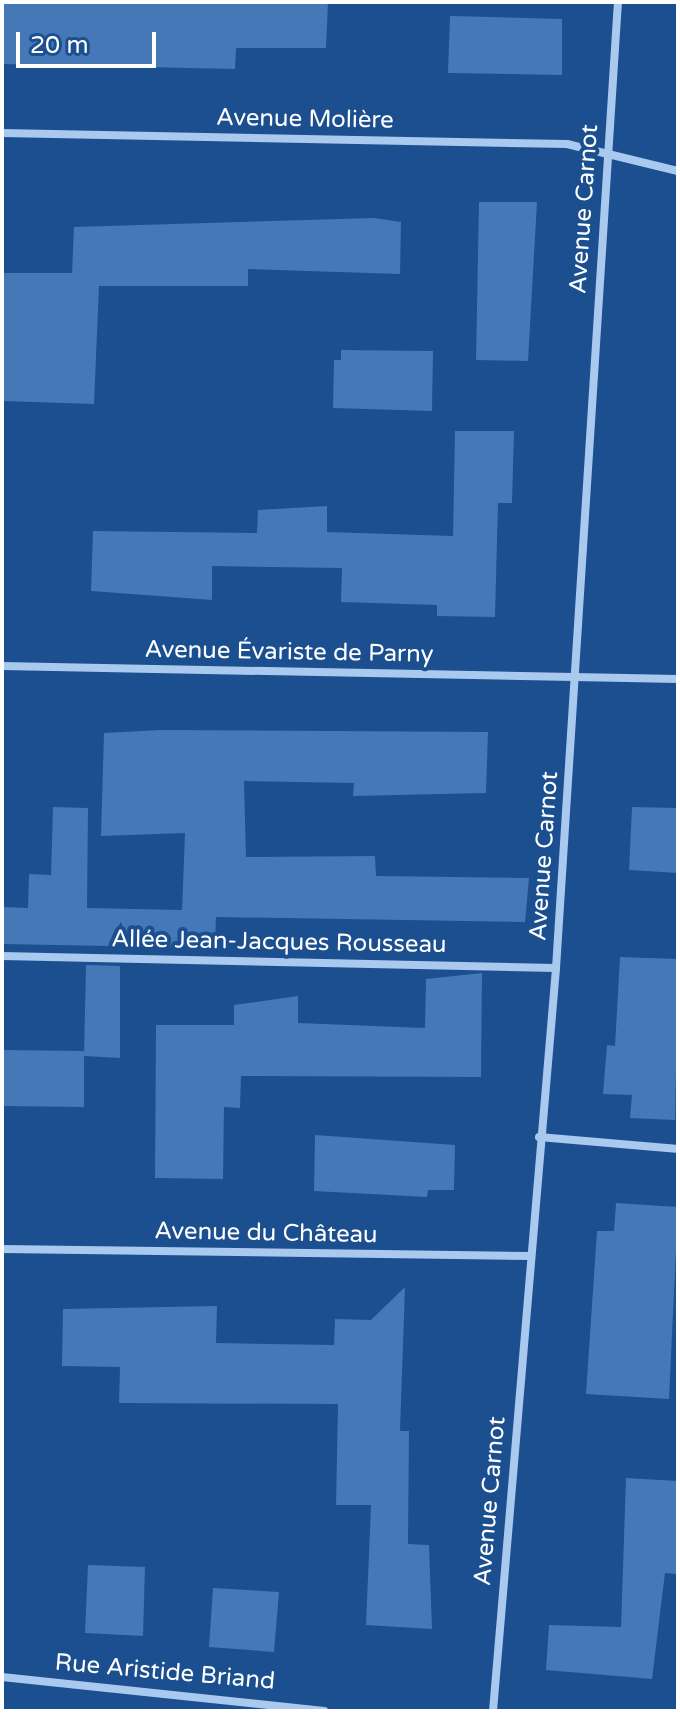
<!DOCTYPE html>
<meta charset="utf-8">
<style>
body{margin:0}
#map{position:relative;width:680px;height:1713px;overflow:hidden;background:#1b4f8f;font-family:"Varela Round",sans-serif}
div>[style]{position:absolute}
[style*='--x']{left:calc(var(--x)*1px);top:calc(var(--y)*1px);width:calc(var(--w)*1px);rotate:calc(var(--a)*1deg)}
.building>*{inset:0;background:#4478b7}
.street>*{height:8px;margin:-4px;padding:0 4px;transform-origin:4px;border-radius:4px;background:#a9c9ee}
span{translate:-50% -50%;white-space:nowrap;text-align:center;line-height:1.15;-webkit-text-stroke:8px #1b4f8f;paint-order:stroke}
.street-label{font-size:24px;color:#fff}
.frame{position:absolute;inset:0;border:4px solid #fff;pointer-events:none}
.scale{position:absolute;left:16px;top:32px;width:140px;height:36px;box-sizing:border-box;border:4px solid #fff;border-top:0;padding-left:10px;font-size:24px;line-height:28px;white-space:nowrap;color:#fff;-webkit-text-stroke:6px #1b4f8f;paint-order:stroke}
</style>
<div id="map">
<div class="building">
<div style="clip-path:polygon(2px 2px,328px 2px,326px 48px,236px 48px,235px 69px,2px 64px)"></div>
<div style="clip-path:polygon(450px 16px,562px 19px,562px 75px,448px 73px)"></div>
<div style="clip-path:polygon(479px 202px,537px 202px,528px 361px,476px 360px)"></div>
<div style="clip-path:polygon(374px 218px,401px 222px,400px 274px,248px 269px,248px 286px,99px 286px,94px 404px,2px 401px,2px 273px,72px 273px,74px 227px)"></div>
<div style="clip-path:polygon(341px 350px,433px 351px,432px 411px,333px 408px,334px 360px,341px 360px)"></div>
<div style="clip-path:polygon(455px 431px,514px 431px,512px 503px,498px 503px,495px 617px,437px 616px,437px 605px,341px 602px,342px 568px,212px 566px,212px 600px,91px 591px,93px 531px,257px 533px,258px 510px,327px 506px,327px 532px,453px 536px)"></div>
<div style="clip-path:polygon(160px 730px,488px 732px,486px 793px,353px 796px,354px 783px,244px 781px,246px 857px,375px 856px,376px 876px,529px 878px,525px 922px,216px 917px,215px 948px,2px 944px,2px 907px,28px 908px,29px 874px,51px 875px,53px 807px,88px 808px,87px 908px,182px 910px,185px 833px,101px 836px,104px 733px)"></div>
<div style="clip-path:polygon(632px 807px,678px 808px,678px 873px,629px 870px)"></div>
<div style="clip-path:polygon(620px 957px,678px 959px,675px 1120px,630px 1118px,632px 1095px,603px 1094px,607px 1045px,615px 1046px)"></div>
<div style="clip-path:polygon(86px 965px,120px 966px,120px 1058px,84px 1056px)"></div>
<div style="clip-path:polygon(482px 973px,481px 1077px,241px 1076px,240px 1108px,224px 1107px,223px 1179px,155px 1178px,156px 1025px,234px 1025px,234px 1005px,298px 996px,298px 1023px,425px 1028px,426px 979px)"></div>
<div style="clip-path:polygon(2px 1050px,84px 1051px,84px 1107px,2px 1106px)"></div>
<div style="clip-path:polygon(315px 1135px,455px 1145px,454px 1190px,428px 1190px,427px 1197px,314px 1191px)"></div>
<div style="clip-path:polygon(616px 1203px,678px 1207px,669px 1399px,586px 1394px,597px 1231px,614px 1231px)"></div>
<div style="clip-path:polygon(405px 1287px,400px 1431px,409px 1431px,408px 1544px,429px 1545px,432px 1629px,366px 1625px,371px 1505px,336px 1505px,338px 1404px,119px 1403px,120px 1367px,62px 1366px,63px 1309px,217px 1306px,216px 1343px,334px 1345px,335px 1319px,371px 1320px)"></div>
<div style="clip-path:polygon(626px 1478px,678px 1481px,678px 1574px,665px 1573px,652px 1679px,546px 1670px,549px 1625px,621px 1627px)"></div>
<div style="clip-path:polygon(88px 1565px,145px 1567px,143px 1636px,85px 1633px)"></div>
<div style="clip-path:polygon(213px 1588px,279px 1592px,274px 1652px,209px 1647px)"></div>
</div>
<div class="street">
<div style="--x:2;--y:133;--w:565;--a:1.12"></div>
<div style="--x:567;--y:144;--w:114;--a:13.7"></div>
<div style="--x:2;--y:666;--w:676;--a:1.1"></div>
<div style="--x:2;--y:956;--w:554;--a:1.24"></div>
<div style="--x:539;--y:1137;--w:140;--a:4.9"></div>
<div style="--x:2;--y:1249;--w:528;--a:0.76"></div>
<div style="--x:2;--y:1677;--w:324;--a:6"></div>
<div style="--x:493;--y:1711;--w:746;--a:-85.15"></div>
<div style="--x:556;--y:968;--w:968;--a:-86.33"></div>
</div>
<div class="street-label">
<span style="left:305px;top:119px;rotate:1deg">Avenue Molière</span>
<span style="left:584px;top:209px;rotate:-86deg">Avenue Carnot</span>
<span style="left:289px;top:652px;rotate:1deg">Avenue Évariste de Parny</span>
<span style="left:544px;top:856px;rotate:-86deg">Avenue Carnot</span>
<span style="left:279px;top:942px;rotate:1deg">Allée Jean-Jacques Rousseau</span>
<span style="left:266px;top:1233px;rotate:1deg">Avenue du Château</span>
<span style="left:490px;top:1501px;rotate:-85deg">Avenue Carnot</span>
<span style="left:165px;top:1672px;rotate:5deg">Rue Aristide Briand</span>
</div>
<div class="frame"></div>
<div class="scale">20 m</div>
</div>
